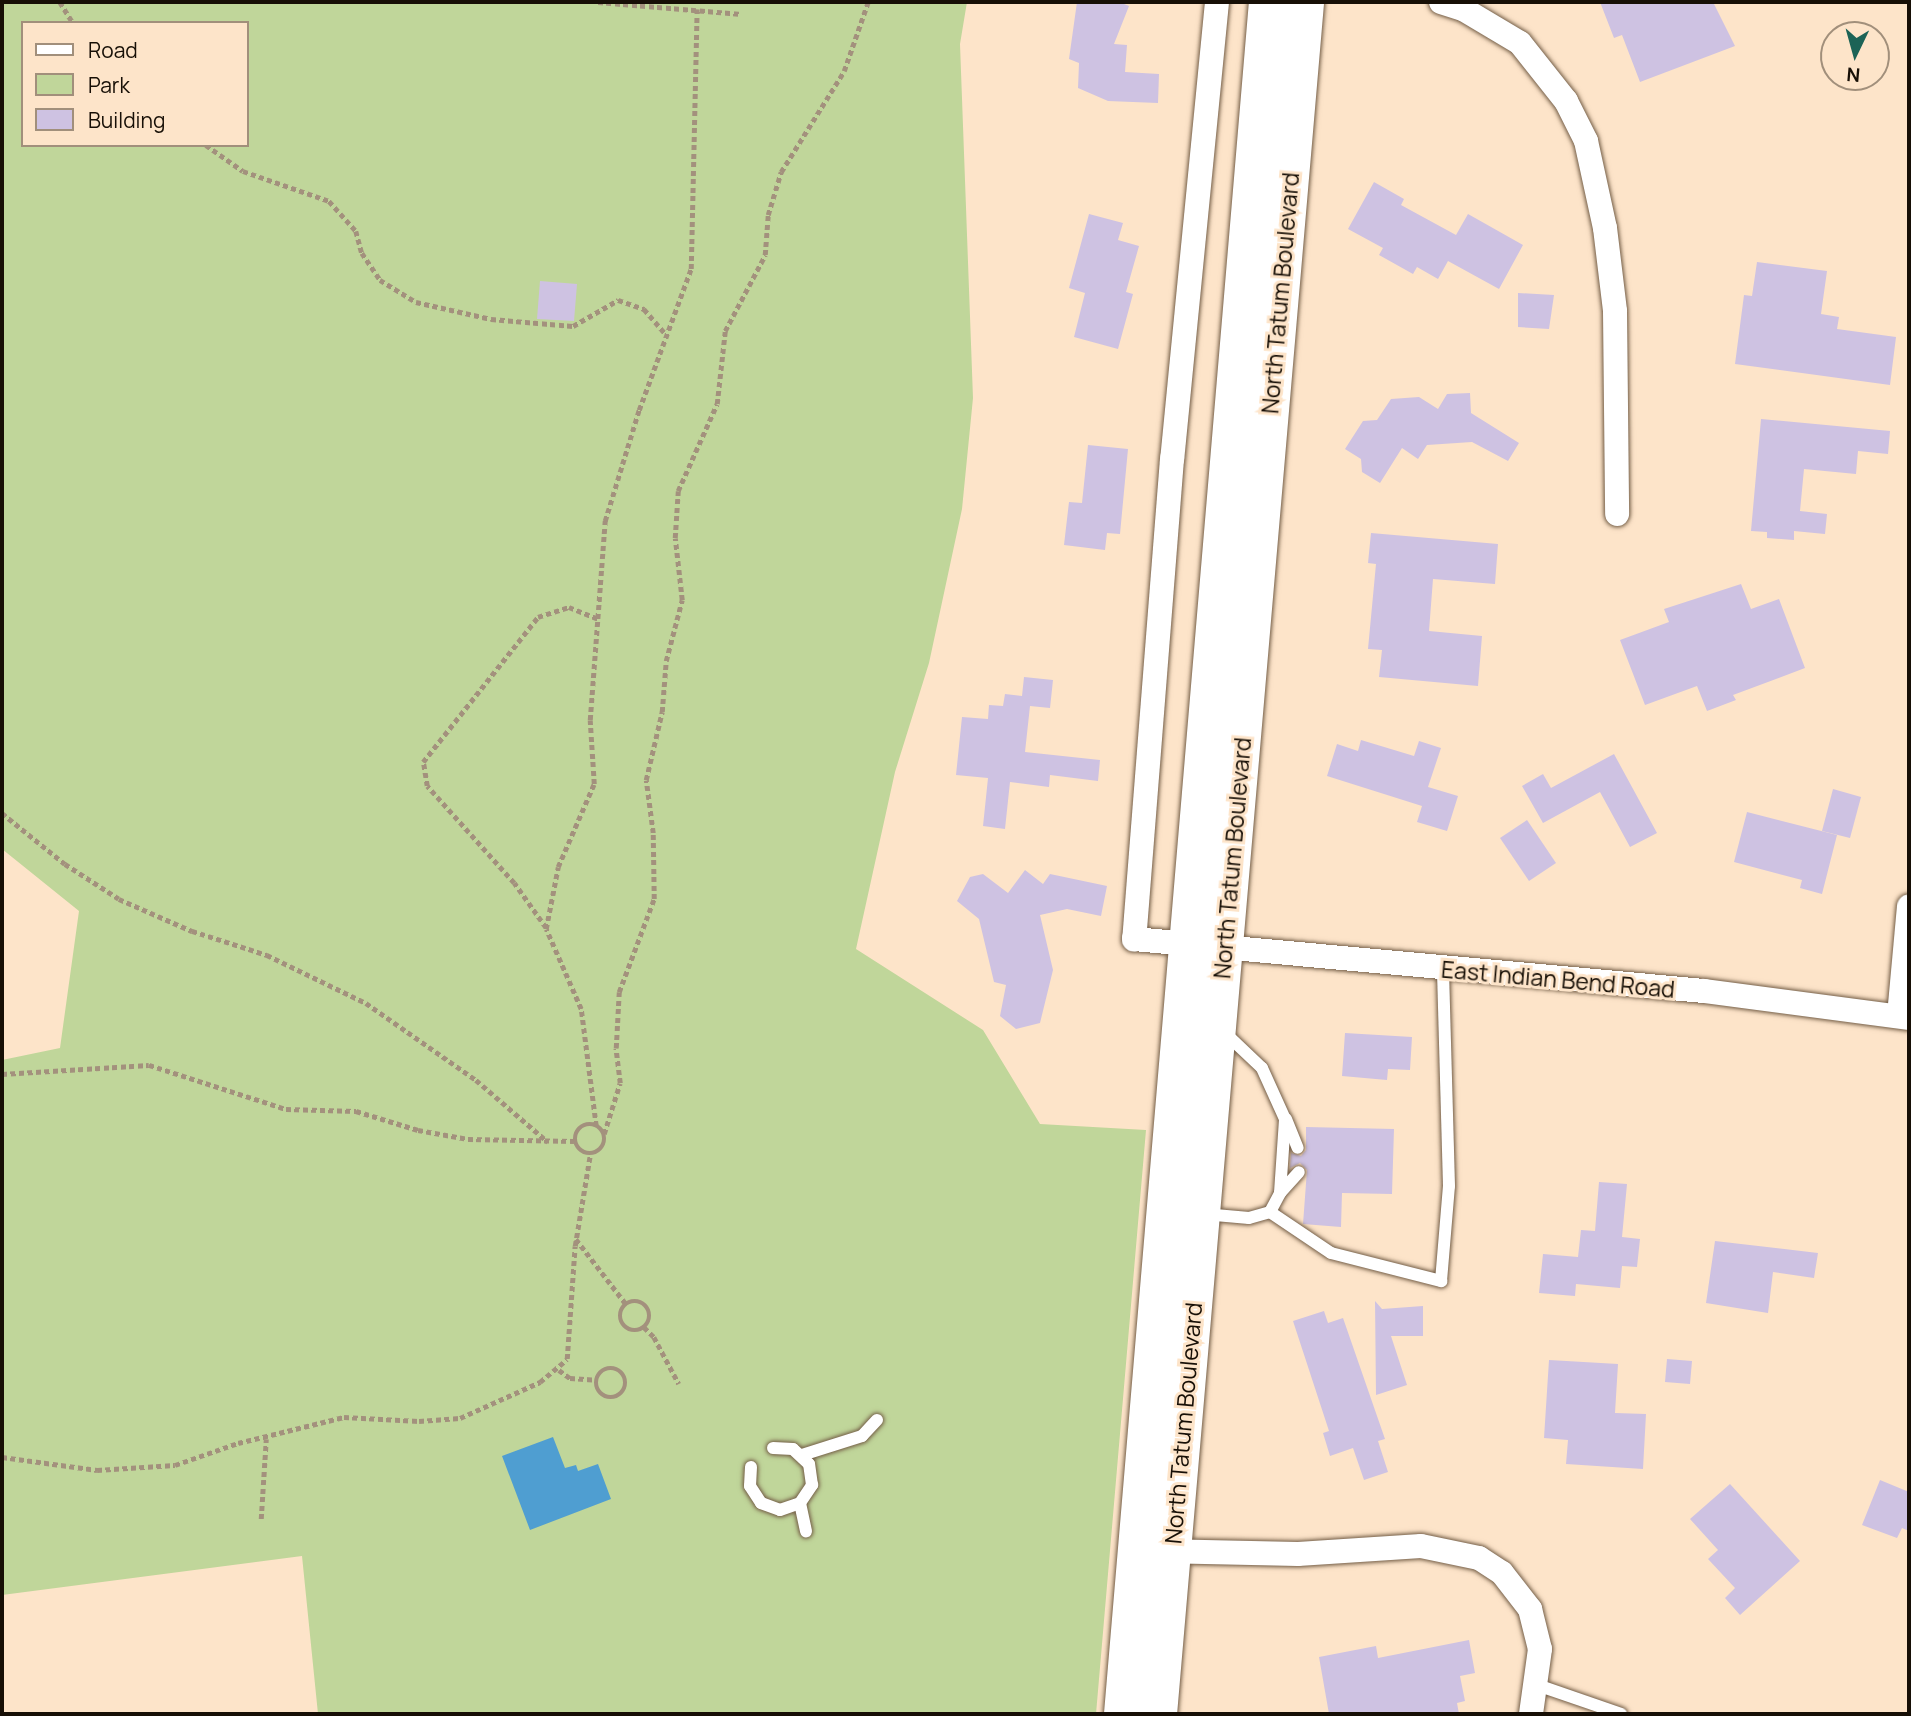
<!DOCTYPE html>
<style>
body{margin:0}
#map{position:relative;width:1911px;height:1716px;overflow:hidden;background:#fde4c9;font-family:Manrope,sans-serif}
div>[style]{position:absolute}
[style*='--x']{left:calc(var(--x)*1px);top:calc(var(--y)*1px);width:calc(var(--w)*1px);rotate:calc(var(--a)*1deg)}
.green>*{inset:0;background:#c0d69a}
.water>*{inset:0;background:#4f9ed1}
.building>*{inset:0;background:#cec2e2}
.path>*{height:4.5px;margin-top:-2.25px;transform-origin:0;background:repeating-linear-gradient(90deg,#a3917d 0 5px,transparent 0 8.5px)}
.path>.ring{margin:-2.25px;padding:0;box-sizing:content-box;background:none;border:4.5px solid #a3917d;border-radius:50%}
.roads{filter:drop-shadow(0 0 2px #745e47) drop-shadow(0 0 2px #745e47)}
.service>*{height:12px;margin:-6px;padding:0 6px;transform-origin:6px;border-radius:6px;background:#fff}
.minor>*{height:24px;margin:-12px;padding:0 12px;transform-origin:12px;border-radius:12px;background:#fff}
.primary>*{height:38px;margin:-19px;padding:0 19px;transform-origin:19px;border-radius:19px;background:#fff}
span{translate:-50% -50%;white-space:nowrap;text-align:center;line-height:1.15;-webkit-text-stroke:6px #fde4c9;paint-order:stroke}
.street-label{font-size:23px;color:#170f06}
.frame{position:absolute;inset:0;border:4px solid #170f06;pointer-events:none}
.legend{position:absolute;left:21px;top:21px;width:228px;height:126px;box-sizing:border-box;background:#fde4c9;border:2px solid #a18f7b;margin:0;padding:9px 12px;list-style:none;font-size:21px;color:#170f06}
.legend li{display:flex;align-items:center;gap:14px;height:35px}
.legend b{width:35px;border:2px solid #a18f7b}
.north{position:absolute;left:1820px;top:21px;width:70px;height:70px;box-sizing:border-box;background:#fde4c9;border:2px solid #a18f7b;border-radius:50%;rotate:185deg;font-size:19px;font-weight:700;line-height:28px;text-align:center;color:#170f06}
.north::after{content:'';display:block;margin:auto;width:24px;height:32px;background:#1c6356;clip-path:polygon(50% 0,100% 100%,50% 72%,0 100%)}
</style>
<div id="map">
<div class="green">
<div style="clip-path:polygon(evenodd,2px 2px,967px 2px,960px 44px,973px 398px,962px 509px,929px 663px,895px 772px,856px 949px,983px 1030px,1040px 1124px,1146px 1130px,1096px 1714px,318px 1714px,302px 1556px,2px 1595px,2px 1060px,60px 1048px,79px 911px,2px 849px,2px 2px,23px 23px,247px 23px,247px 145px,23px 145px,23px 23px)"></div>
</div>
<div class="water">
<div style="clip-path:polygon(553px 1437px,565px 1468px,576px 1465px,578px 1471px,598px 1464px,611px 1499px,530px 1530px,502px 1456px)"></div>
</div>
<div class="building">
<div style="clip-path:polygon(1077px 2px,1119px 2px,1129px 6px,1114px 44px,1127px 45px,1125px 72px,1159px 74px,1158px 103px,1108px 101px,1078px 88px,1079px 63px,1069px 59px)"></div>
<div style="clip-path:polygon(1600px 2px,1713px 2px,1735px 46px,1640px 82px,1622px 35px,1614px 38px)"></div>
<div style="clip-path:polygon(1374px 182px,1404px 199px,1401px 205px,1456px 235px,1468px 214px,1523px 245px,1499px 289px,1448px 261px,1438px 279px,1417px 267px,1413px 274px,1379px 255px,1383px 248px,1348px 229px)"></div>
<div style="clip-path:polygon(1089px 214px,1123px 223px,1118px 240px,1139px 246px,1126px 292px,1133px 294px,1118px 349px,1074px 337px,1085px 293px,1069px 288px)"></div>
<div style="clip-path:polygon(1757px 262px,1827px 271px,1821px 314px,1839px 317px,1837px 329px,1896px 337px,1890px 385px,1735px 364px,1744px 295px,1752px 296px)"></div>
<div style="clip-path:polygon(540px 281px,577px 284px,574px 321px,537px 319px)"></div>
<div style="clip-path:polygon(1518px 293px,1554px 295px,1549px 329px,1518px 327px)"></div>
<div style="clip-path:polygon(1470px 393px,1471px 413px,1519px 443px,1508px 461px,1472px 442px,1427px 445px,1418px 459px,1402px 448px,1380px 483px,1362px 472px,1361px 459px,1345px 449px,1363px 421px,1377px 420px,1391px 399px,1419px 397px,1438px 409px,1447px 394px)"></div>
<div style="clip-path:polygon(1761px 419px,1890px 431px,1888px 454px,1858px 451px,1856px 474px,1804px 469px,1800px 511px,1827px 514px,1825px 534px,1794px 531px,1794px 540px,1767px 538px,1767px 532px,1751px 531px)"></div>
<div style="clip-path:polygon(1088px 445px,1128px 449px,1120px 534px,1107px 533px,1105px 550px,1064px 545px,1069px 502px,1082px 503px)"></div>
<div style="clip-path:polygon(1371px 533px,1498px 544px,1495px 584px,1433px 579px,1429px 631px,1482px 636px,1478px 686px,1379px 677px,1382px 650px,1368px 649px,1376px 564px,1368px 563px)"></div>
<div style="clip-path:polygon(1741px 584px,1751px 609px,1779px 599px,1805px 668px,1733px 695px,1736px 700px,1707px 711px,1697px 686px,1645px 705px,1620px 640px,1669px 622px,1664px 609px)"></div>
<div style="clip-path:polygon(1024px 677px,1053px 680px,1050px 708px,1030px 706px,1025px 752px,1100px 760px,1098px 781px,1050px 775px,1049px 787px,1010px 782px,1005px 829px,983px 826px,988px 778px,956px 775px,962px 717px,988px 719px,989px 705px,1003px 706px,1005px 694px,1022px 696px)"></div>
<div style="clip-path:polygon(1361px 740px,1414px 756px,1419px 741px,1441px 748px,1428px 787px,1458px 796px,1447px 831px,1417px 822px,1422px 806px,1327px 776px,1337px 744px,1358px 751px)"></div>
<div style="clip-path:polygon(1614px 754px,1657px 833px,1630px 847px,1600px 792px,1543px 823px,1522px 786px,1543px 774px,1551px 788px)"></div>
<div style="clip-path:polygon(1833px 789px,1861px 797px,1850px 838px,1822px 831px)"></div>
<div style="clip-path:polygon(1747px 812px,1837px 835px,1822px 894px,1800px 888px,1802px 880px,1734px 862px)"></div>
<div style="clip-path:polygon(1527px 820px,1556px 863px,1529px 881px,1500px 838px)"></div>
<div style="clip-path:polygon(1025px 870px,1043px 884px,1050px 874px,1107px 886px,1101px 916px,1067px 909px,1040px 915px,1053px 970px,1040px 1023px,1016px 1029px,1000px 1016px,1006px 985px,994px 982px,979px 919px,957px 901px,970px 877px,983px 874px,1008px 893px)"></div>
<div style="clip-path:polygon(1345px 1033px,1412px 1037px,1410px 1070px,1388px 1069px,1387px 1080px,1342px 1076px)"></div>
<div style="clip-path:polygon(1306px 1127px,1394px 1129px,1392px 1194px,1342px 1193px,1341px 1227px,1303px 1224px,1307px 1170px,1300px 1163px,1290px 1168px,1291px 1153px,1301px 1156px,1306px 1150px)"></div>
<div style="clip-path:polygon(1599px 1182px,1627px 1184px,1622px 1237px,1640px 1239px,1637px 1267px,1622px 1266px,1620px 1288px,1576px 1284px,1575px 1296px,1539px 1293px,1543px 1254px,1578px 1257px,1581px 1230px,1595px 1231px)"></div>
<div style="clip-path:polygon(1715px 1241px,1818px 1253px,1814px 1278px,1773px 1272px,1768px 1313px,1706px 1303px)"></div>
<div style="clip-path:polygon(1375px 1301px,1382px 1309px,1423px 1306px,1423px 1336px,1391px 1336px,1407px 1385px,1376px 1395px)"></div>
<div style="clip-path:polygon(1324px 1311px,1328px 1323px,1343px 1318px,1385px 1439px,1378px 1441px,1388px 1472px,1364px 1480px,1353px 1448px,1330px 1456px,1323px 1433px,1329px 1431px,1293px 1321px)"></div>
<div style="clip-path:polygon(1667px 1359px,1692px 1361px,1690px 1384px,1665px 1382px)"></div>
<div style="clip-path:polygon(1549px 1360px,1618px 1364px,1615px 1413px,1646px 1414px,1643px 1469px,1566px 1464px,1568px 1440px,1544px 1438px)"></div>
<div style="clip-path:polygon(1880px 1480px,1909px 1492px,1909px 1531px,1902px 1528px,1897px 1538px,1862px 1525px)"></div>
<div style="clip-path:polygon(1730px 1484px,1800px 1561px,1740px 1615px,1725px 1598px,1735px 1588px,1708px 1559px,1718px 1550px,1690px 1519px)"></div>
<div style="clip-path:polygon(1469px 1640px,1475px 1673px,1460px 1676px,1465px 1701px,1457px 1703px,1459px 1714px,1329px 1714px,1319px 1657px,1376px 1646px,1378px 1658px)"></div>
</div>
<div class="path">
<div style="--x:60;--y:2;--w:25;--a:58"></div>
<div style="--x:598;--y:2;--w:144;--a:4.8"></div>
<div style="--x:206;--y:145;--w:45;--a:35.1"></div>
<div style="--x:243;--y:171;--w:91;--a:19.2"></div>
<div style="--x:329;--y:201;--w:40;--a:48"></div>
<div style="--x:356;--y:231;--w:23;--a:75"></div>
<div style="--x:362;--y:253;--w:32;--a:56"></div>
<div style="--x:380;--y:280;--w:42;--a:31.4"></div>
<div style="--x:416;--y:302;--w:77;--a:12.8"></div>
<div style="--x:491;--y:319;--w:82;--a:4.9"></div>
<div style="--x:573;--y:326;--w:52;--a:-30"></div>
<div style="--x:618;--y:300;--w:28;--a:19"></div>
<div style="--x:644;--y:309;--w:32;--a:49"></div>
<div style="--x:2;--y:813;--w:81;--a:39"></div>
<div style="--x:65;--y:864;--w:64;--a:32.9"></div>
<div style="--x:119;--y:899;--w:80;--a:23.7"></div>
<div style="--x:192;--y:931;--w:79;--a:17.7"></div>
<div style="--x:267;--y:955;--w:110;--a:25.9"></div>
<div style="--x:366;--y:1003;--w:134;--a:35"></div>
<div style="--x:476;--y:1080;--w:95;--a:40.7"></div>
<div style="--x:546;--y:928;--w:55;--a:-125.4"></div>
<div style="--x:514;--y:883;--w:130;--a:-131.9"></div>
<div style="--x:427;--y:786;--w:24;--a:-99"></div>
<div style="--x:423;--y:762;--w:185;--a:-51.6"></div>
<div style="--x:538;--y:617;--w:33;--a:-18"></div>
<div style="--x:569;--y:607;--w:31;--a:22"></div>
<div style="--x:2;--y:1074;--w:147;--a:-3.5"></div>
<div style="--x:149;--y:1065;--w:144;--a:17.8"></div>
<div style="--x:286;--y:1109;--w:70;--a:1.6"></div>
<div style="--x:356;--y:1111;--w:65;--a:17"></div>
<div style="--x:418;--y:1130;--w:51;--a:10.2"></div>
<div style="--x:468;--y:1139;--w:106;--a:1.1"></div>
<div class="ring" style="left:575px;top:1124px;width:25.5px;height:25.5px"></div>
<div style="--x:596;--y:1126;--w:118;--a:-97.3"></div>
<div style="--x:581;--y:1009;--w:87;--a:-113.6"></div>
<div style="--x:546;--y:929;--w:63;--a:-79"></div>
<div style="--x:558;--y:867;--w:90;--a:-66.6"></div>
<div style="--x:594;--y:784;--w:64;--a:-93.6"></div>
<div style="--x:590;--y:720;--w:200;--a:-85.7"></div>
<div style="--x:605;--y:521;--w:116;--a:-73"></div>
<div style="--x:639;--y:410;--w:150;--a:-69.8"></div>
<div style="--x:691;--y:269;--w:260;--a:-88.7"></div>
<div style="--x:604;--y:1134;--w:53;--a:-72.6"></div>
<div style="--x:620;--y:1083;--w:35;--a:-97"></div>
<div style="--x:616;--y:1048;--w:56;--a:-86.9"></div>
<div style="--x:619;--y:992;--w:99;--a:-69.4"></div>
<div style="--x:654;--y:899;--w:66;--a:-90.9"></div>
<div style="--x:653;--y:833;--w:53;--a:-97.5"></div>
<div style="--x:646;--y:780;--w:70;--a:-76.8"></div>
<div style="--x:662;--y:712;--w:51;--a:-85.5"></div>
<div style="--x:666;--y:661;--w:63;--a:-75.3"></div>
<div style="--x:682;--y:600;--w:62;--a:-96.4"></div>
<div style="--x:675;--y:538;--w:47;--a:-86.3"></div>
<div style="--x:678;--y:491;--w:95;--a:-65.9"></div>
<div style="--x:717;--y:404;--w:73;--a:-83.7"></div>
<div style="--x:725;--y:331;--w:86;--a:-62.2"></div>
<div style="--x:765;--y:255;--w:40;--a:-85.7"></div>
<div style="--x:768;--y:215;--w:45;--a:-73.2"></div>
<div style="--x:781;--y:172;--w:119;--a:-58"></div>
<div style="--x:844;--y:71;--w:73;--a:-70.8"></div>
<div style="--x:576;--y:1239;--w:82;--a:52.4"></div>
<div class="ring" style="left:620px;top:1301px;width:25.5px;height:25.5px"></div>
<div style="--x:644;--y:1327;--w:14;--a:45"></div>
<div style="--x:654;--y:1337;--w:53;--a:62"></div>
<div class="ring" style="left:596px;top:1368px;width:25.5px;height:25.5px"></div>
<div style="--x:559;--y:1370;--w:14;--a:36"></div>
<div style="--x:570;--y:1378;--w:26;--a:4"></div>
<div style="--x:2;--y:1457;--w:96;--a:7.8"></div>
<div style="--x:97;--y:1470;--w:78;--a:-3.7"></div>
<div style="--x:175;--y:1465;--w:67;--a:-19.2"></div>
<div style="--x:238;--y:1443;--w:109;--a:-13.8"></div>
<div style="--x:344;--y:1417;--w:75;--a:3.1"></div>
<div style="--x:419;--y:1421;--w:41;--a:-4.2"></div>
<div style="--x:460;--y:1418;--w:88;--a:-24.2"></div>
<div style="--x:540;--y:1382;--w:35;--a:-40"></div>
<div style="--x:567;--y:1359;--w:113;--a:-86"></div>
<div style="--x:575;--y:1246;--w:92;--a:-80.6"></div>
<div style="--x:261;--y:1519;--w:80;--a:-86.4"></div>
</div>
<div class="roads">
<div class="service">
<div style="--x:1286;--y:1119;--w:31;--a:68"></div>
<div style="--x:1280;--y:1193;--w:28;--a:-48"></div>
<div style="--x:1270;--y:1212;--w:73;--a:33.9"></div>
<div style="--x:1331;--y:1253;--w:114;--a:14.3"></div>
<div style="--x:1441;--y:1281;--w:95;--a:-85.2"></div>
<div style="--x:1449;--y:1186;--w:217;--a:-91.6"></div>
<div style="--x:1204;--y:1214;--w:45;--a:5.1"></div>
<div style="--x:1249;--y:1218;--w:22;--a:-16"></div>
<div style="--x:1270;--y:1212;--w:21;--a:-62"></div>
<div style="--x:1280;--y:1193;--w:74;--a:-86.1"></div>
<div style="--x:1285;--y:1119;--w:56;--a:-114.3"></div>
<div style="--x:1262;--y:1068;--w:54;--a:-136.5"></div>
<div style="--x:802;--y:1455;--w:63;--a:-17.6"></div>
<div style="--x:862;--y:1436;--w:22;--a:-47"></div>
<div style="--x:751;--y:1467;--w:19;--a:93"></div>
<div style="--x:750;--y:1486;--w:20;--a:57"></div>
<div style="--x:761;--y:1503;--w:20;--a:20"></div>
<div style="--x:780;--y:1510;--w:21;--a:-19"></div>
<div style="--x:800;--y:1503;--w:22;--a:-56"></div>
<div style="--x:812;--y:1485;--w:21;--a:-98"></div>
<div style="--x:809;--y:1464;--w:22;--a:-137"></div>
<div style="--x:793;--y:1449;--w:20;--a:-177"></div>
<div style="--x:800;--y:1503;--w:29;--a:78"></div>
<div style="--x:1537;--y:1685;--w:89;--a:19"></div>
</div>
<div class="minor">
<div style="--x:1217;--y:2;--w:459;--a:95.6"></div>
<div style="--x:1172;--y:459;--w:482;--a:94.5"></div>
<div style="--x:1134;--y:939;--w:572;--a:5.21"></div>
<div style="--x:1704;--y:991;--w:207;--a:7.5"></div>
<div style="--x:1441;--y:2;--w:23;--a:18"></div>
<div style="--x:1463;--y:9;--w:66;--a:30.8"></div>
<div style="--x:1520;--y:43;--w:74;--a:51.6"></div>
<div style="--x:1566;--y:101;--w:45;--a:63.4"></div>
<div style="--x:1586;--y:141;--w:89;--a:77.7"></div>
<div style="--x:1605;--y:228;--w:84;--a:83.1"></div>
<div style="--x:1615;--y:311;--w:203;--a:89.4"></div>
<div style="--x:1899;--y:1016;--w:110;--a:-84.8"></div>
<div style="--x:1158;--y:1551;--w:140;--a:1.2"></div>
<div style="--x:1298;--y:1554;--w:123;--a:-3.7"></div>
<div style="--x:1421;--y:1546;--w:59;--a:11.7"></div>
<div style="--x:1479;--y:1558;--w:27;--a:33"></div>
<div style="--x:1502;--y:1573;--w:46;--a:52.1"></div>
<div style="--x:1530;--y:1609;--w:41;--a:76"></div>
<div style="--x:1540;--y:1649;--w:66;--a:97.9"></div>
</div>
<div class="primary">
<div style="--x:1123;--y:1714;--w:1718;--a:-85.16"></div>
<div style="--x:1158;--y:1714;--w:1718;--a:-85.09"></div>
</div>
</div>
<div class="street-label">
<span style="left:1280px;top:293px;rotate:-85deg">North Tatum Boulevard</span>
<span style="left:1232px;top:858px;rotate:-85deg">North Tatum Boulevard</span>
<span style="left:1558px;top:979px;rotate:5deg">East Indian Bend Road</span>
<span style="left:1183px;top:1423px;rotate:-85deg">North Tatum Boulevard</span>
</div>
<div class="frame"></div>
<ul class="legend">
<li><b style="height:9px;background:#fff"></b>Road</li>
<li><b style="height:19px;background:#c0d69a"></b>Park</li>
<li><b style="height:19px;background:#cec2e2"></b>Building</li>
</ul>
<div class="north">N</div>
</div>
